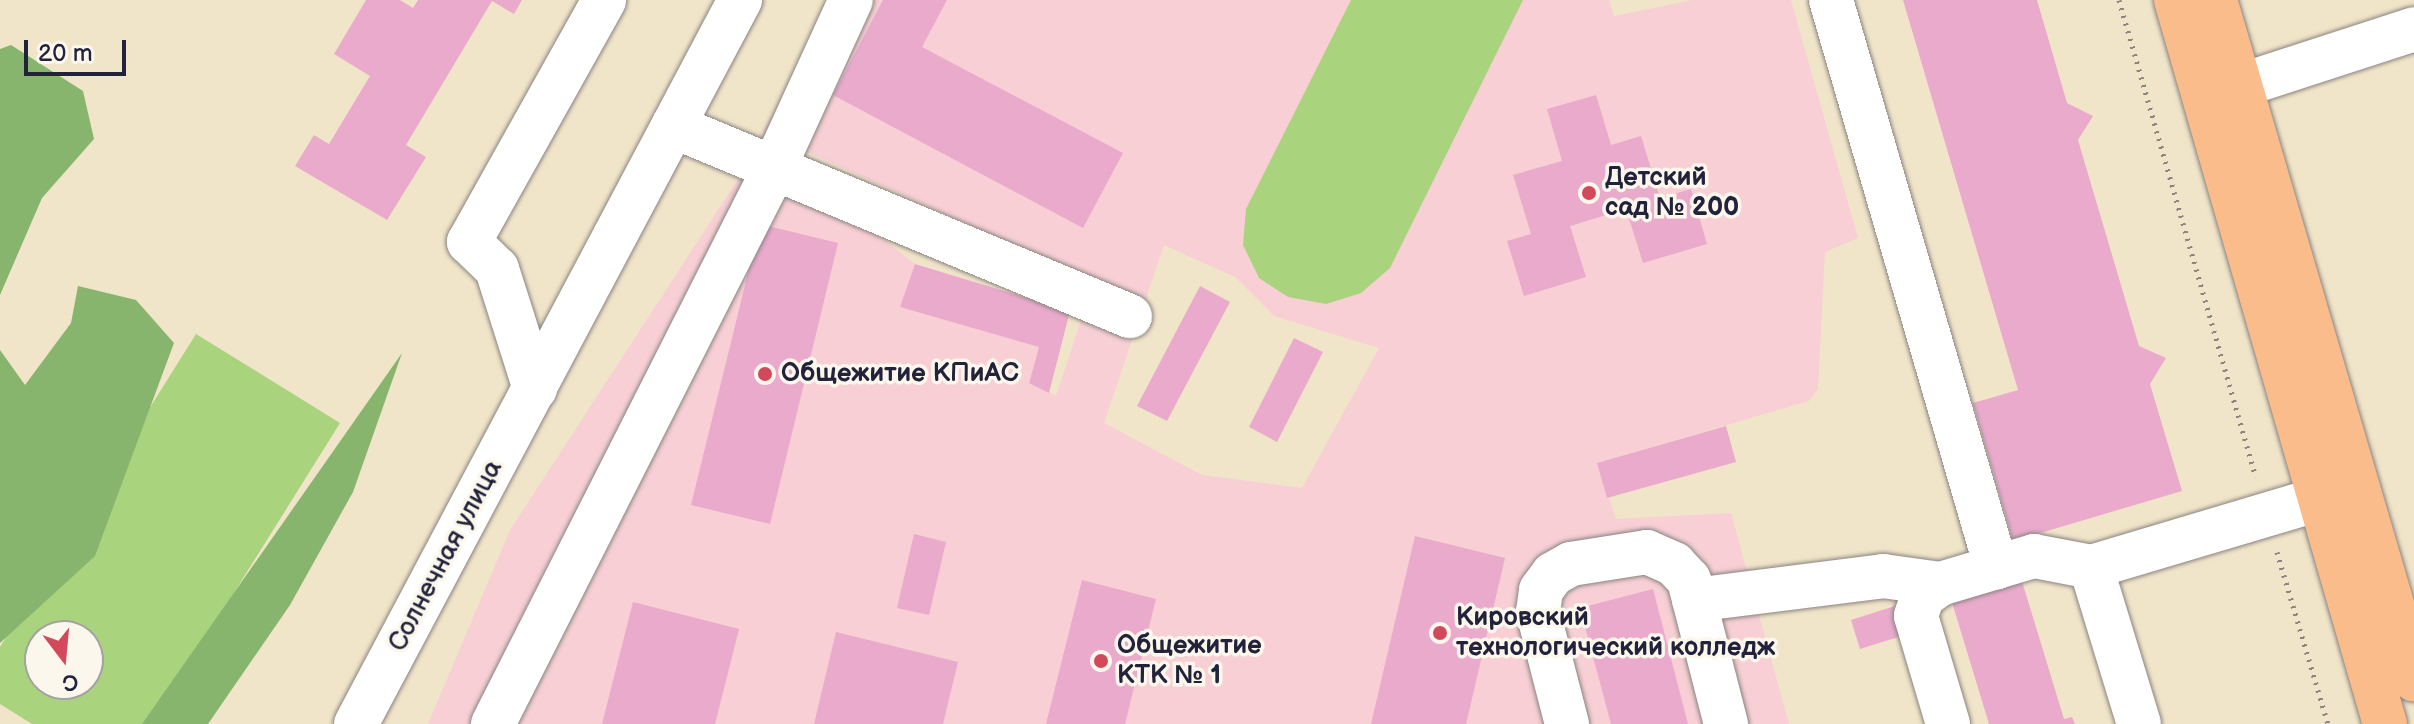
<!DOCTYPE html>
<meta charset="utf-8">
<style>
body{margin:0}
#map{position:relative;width:2414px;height:724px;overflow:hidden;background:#f1e5c9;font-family:"Balsamiq Sans",sans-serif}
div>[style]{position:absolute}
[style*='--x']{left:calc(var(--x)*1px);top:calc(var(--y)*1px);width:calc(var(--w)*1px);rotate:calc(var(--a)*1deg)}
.built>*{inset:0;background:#f7cfd4}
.green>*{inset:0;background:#aad37e}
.forest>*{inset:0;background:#87b56d}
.building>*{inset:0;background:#eaaacc}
.path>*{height:5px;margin-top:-2.5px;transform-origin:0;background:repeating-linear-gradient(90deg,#8a8482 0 2px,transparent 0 8px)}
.roads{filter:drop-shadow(0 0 2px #8a8482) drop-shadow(0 0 2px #8a8482)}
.minor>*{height:44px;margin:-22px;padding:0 22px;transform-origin:22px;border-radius:22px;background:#fff}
.highway>*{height:44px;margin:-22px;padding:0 22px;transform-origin:22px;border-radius:22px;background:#f9bc8a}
.dots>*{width:22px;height:22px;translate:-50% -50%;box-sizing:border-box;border:4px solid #fbf7ec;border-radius:50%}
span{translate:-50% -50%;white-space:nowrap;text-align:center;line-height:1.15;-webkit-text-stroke:7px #fbf7ec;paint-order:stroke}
.poi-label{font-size:26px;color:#22223b;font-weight:700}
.left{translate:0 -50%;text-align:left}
.street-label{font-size:26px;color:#22223b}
.north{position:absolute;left:24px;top:620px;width:80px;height:80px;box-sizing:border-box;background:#fbf7ec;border:2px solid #a4a2a5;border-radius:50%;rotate:164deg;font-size:22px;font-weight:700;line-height:32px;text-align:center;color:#22223b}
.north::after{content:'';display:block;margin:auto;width:28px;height:36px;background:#d1495b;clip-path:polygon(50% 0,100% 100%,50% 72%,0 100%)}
.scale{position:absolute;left:24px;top:40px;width:102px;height:36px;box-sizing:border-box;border:4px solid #22223b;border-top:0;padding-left:10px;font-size:24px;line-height:28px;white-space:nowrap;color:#22223b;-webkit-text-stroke:6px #fbf7ec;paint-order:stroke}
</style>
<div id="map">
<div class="built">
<div style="clip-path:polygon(evenodd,832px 0,1609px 0,1614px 16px,1692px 0,1791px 0,1858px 238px,1825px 252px,1818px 389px,1809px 401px,1597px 463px,1616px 519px,1731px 513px,1789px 724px,428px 724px,510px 530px,742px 173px,865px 225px,915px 264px,901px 307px,1039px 347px,1029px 382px,1056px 396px,1094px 281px,763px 132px,832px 0,1164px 245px,1235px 277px,1274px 316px,1379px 348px,1302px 488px,1202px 475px,1104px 423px,1164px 245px)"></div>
</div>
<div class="green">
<div style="clip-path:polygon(1351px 0,1523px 0,1390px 268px,1361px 293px,1326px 304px,1288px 297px,1259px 278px,1243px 245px,1246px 209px)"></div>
<div style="clip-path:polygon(evenodd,196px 334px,340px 423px,152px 724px,32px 724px,0 704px,0 647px,196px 334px,40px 636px,88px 636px,88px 684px,40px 684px,40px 636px)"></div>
</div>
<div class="forest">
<div style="clip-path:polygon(11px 45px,83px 91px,94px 139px,42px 198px,0 295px,0 49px)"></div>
<div style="clip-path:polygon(78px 286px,136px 300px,174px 343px,95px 556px,0 643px,0 350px,25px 385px,71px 323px)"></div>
<div style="clip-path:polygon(402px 353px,353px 492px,290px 605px,208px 724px,142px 724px)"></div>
</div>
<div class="building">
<div style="clip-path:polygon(366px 0,400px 0,413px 8px,418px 0,522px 0,514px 14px,492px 1px,406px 145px,426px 157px,387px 220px,295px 166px,314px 135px,329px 144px,370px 76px,334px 54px)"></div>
<div style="clip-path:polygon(883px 0,947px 0,922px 47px,1123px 153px,1083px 228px,833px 95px)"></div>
<div style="clip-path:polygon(1903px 0,2037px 0,2067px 103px,2093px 116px,2078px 140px,2139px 346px,2166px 358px,2150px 384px,2182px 491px,2013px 541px,1973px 403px,2018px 390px)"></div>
<div style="clip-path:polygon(1596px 95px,1611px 145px,1641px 136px,1660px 198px,1691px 189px,1707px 244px,1643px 263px,1626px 209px,1570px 226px,1586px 277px,1524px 296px,1507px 241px,1531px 234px,1513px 175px,1562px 161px,1547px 109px)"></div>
<div style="clip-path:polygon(760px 224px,838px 243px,770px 524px,691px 505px)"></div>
<div style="clip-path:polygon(915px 264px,1070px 311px,1049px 393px,1029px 383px,1039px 347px,900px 307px)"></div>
<div style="clip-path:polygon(1200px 286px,1230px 302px,1167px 421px,1137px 406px)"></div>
<div style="clip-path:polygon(1294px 338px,1323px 352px,1277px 442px,1249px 427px)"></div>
<div style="clip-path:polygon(1726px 426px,1736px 462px,1607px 498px,1597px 463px)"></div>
<div style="clip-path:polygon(914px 534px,946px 542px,929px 615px,897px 608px)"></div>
<div style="clip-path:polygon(1415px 536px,1505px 558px,1466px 724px,1371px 724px)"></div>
<div style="clip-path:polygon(2021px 578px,2064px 719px,2072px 717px,2075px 724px,1989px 724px,1951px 599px)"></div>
<div style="clip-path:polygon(1082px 580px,1156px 599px,1125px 724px,1046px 724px)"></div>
<div style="clip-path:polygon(1653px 589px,1688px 724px,1611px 724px,1580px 608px)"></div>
<div style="clip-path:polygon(633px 602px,739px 629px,715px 724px,602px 724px)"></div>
<div style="clip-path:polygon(1898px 605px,1908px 634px,1860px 649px,1851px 620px)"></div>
<div style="clip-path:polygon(836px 632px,958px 662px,943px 724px,814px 724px)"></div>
</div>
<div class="path">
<div style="--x:2119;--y:0;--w:496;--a:74"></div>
<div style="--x:2277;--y:552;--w:179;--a:73.5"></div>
</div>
<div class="roads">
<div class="minor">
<div style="--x:1831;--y:0;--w:591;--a:73.77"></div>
<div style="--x:2239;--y:86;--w:184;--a:-18"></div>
<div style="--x:673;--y:126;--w:495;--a:22.6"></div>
<div style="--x:535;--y:389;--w:126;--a:-107.6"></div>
<div style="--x:497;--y:269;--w:39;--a:-136"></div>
<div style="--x:469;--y:242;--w:277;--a:-60.8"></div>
<div style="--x:2091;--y:567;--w:164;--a:73"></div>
<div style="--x:1694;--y:600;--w:191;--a:-7.2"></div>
<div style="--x:1883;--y:576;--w:58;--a:8"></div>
<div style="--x:356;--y:724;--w:820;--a:-62.06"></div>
<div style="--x:493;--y:724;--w:609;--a:-63.14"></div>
<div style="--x:768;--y:181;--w:199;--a:-65.4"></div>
<div style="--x:1567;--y:724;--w:116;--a:-104.5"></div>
<div style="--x:1538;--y:612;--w:22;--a:-82"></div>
<div style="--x:1541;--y:590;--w:20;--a:-53"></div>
<div style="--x:1553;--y:574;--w:21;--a:-29"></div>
<div style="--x:1571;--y:564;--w:77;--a:-9"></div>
<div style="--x:1647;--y:552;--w:30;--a:24"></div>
<div style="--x:1674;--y:564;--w:22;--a:47"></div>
<div style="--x:1689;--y:580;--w:149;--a:75.6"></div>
<div style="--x:1948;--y:724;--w:113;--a:-106.5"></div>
<div style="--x:1916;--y:616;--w:20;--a:-72"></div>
<div style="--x:1922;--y:597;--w:22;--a:-36"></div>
<div style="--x:1940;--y:584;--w:98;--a:-16.6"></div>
<div style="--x:2034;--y:556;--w:58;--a:10.9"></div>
<div style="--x:2091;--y:567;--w:241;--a:-16.6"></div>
</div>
<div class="highway">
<div style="--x:2176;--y:0;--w:754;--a:73.9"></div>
<div style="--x:2215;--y:0;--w:708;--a:73.67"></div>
</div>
</div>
<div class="dots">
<div style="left:1589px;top:193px;background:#d1495b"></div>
<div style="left:765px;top:374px;background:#d1495b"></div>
<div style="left:1440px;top:633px;background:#d1495b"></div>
<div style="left:1101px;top:661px;background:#d1495b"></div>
</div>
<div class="poi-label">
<span class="left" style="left:1605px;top:193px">Детский<br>сад № 200</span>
<span class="left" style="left:781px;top:374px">Общежитие КПиАС</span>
<span class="left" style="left:1456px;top:633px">Кировский<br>технологический колледж</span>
<span class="left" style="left:1117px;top:661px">Общежитие<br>КТК № 1</span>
</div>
<div class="street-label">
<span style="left:446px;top:556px;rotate:-62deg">Солнечная улица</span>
</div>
<div class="north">С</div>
<div class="scale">20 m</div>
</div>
